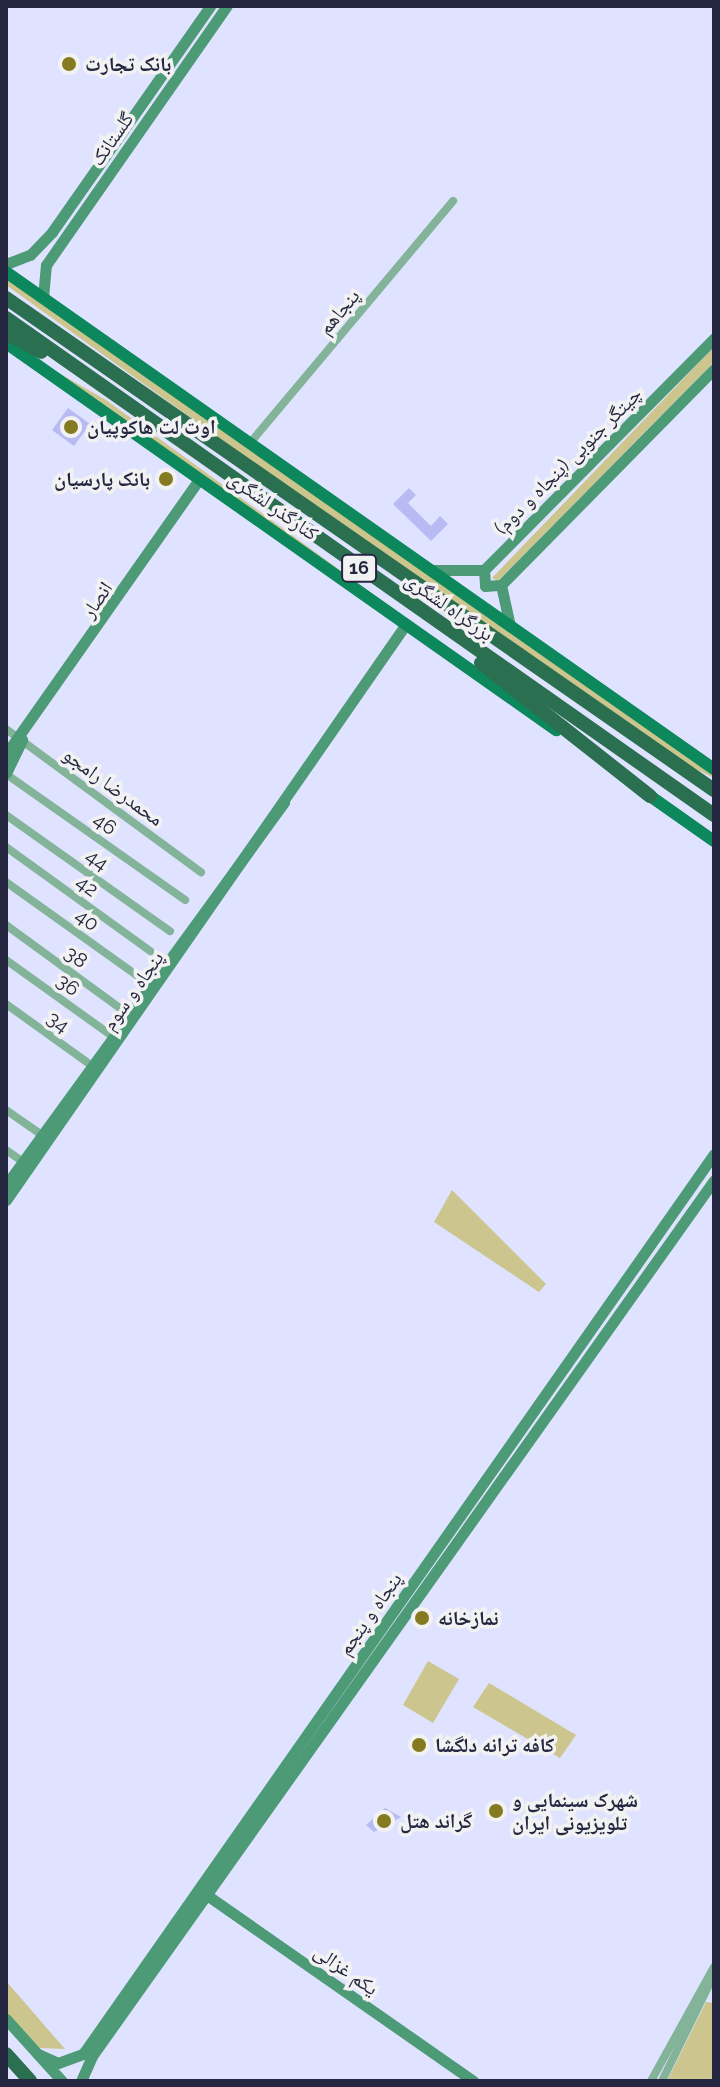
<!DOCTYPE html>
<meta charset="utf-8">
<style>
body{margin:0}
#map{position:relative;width:720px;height:2087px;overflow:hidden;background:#e0e3ff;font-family:Raleway,"Noto Naskh Arabic",sans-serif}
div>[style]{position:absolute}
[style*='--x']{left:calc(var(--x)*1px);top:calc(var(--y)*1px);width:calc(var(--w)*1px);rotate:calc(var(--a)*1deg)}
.green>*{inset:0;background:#ccc58d}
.building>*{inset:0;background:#b7baf3}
.street>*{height:8px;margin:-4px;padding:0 4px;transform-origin:4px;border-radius:4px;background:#83b49a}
.secondary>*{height:11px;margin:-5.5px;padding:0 5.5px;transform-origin:5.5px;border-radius:5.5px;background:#4d9a76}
.primary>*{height:12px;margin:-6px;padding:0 6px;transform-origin:6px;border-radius:6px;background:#0c885c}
.highway>*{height:14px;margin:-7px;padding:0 7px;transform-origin:7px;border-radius:7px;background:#2b6f51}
.dots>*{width:22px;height:22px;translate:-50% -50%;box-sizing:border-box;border:4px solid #f2f2f2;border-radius:50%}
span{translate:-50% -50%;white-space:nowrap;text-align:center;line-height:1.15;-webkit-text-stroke:7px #f2f2f2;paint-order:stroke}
.shield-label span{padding:2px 6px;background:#f2f2f2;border:2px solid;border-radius:6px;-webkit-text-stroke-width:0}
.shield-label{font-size:18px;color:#252640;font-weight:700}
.poi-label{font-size:20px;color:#252640;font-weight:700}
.left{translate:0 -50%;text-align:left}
.right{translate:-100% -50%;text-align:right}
.street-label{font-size:20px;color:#252640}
.frame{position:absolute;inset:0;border:8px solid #252640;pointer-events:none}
</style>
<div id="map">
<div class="green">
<div style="clip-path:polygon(6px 278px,714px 774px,714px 778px,676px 759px,233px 448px,6px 285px)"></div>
<div style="clip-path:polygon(714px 347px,714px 362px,498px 581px,492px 578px)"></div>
<div style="clip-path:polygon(36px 360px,106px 400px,472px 666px)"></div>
<div style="clip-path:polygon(452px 1190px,546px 1284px,539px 1292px,434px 1222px)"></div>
<div style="clip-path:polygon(428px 1661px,459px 1679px,433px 1723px,403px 1705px)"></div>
<div style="clip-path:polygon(489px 1683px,576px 1735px,560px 1758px,473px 1707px)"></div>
<div style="clip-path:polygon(6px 1981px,65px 2049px,39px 2048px,6px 2012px)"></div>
<div style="clip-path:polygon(706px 2002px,714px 2003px,714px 2081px,667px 2081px)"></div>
</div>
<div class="building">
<div style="clip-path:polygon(68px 408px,90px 424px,74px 446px,52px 430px)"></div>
<div style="clip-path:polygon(409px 488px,416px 495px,408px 503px,431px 526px,440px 516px,448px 524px,431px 541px,393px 504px)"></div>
<div style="clip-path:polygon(385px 1808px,401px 1817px,374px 1832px,366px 1825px)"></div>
</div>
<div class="street">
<div style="--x:250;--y:443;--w:316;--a:-50"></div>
<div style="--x:6;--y:729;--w:242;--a:36.3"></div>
<div style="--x:6;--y:774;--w:219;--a:35.1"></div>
<div style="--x:6;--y:815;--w:201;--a:35.3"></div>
<div style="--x:6;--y:847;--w:178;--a:35.8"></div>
<div style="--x:6;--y:882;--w:176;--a:35.5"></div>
<div style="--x:6;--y:925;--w:151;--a:36.1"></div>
<div style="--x:6;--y:960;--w:130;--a:35.6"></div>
<div style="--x:6;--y:1004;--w:105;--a:35.7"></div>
<div style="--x:6;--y:1110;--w:44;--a:34.8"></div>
<div style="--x:6;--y:1150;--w:21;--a:35"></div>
<div style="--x:651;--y:2081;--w:130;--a:-61.1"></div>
<div style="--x:662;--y:2081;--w:118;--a:-63.9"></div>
</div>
<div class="secondary">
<div style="--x:6;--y:264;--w:26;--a:-21"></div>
<div style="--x:30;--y:255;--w:32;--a:-46"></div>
<div style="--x:52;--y:232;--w:276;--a:-55"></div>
<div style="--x:43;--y:298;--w:33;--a:-85"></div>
<div style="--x:46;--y:265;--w:316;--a:-55.1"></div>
<div style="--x:431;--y:570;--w:53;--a:0"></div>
<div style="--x:484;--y:570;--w:327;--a:-45.2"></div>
<div style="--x:484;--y:570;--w:16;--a:86"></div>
<div style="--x:485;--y:586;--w:16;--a:-4"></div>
<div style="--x:501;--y:585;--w:303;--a:-45.4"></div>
<div style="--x:501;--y:585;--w:42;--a:77.6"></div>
<div style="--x:6;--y:754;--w:336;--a:-54.9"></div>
<div style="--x:6;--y:773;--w:37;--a:-64"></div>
<div style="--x:6;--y:1185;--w:473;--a:-54"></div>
<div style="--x:6;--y:1200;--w:701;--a:-55.22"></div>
<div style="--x:201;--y:1891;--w:332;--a:34.9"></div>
<div style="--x:6;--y:2019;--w:84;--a:47.9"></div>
<div style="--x:38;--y:2054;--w:22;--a:24"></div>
<div style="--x:58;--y:2063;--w:27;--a:-20"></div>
<div style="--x:83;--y:2054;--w:1099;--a:-54.97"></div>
<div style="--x:81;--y:2081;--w:27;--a:-66"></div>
<div style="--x:92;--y:2056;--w:1074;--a:-54.62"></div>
</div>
<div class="primary">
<div style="--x:6;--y:272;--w:865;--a:35.07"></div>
<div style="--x:6;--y:343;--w:673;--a:35.13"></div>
<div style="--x:643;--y:791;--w:87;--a:35.2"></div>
</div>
<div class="highway">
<div style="--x:6;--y:298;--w:862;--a:34.8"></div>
<div style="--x:6;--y:318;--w:865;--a:35.07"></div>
<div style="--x:6;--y:333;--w:40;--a:28"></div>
<div style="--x:481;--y:663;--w:215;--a:38.2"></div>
<div style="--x:6;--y:2054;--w:36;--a:48"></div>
</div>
<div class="dots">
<div style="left:69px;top:64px;background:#857a1f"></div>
<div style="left:71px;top:427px;background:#857a1f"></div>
<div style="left:166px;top:479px;background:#857a1f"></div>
<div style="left:422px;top:1618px;background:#857a1f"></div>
<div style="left:419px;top:1745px;background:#857a1f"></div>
<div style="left:496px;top:1811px;background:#857a1f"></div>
<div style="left:384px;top:1821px;background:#857a1f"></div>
</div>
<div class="shield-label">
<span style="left:359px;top:568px">16</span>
</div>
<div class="poi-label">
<span class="left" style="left:85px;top:64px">بانک تجارت</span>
<span class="left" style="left:87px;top:427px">اوت لت هاکوپیان</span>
<span class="right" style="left:150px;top:479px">بانک پارسیان</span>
<span class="left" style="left:438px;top:1618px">نمازخانه</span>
<span class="left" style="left:435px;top:1745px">کافه ترانه دلگشا</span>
<span class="left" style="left:512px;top:1812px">شهرک سینمایی و<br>تلویزیونی ایران</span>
<span class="left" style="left:400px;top:1821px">گراند هتل</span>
</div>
<div class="street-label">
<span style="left:112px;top:139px;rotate:-55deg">گلستانک</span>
<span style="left:339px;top:312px;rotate:-50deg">پنجاهم</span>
<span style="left:568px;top:461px;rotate:-45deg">چیتگر جنوبی (پنجاه و دوم)</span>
<span style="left:273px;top:506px;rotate:35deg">کنارگذر لشگری</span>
<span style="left:97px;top:600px;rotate:-56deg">انصار</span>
<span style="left:449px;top:607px;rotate:35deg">بزرگراه لشگری</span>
<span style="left:113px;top:787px;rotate:36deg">محمدرضا رامجو</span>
<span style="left:105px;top:824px;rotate:35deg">46</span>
<span style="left:97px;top:860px;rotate:35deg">44</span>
<span style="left:87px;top:886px;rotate:36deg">42</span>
<span style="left:87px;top:920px;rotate:35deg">40</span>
<span style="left:76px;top:957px;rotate:36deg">38</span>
<span style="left:68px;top:985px;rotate:36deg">36</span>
<span style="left:133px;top:991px;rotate:-55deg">پنجاه و سوم</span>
<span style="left:58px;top:1022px;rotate:36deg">34</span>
<span style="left:370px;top:1614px;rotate:-55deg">پنجاه و پنجم</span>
<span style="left:346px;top:1970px;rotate:35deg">یکم غزالی</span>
</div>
<div class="frame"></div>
</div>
